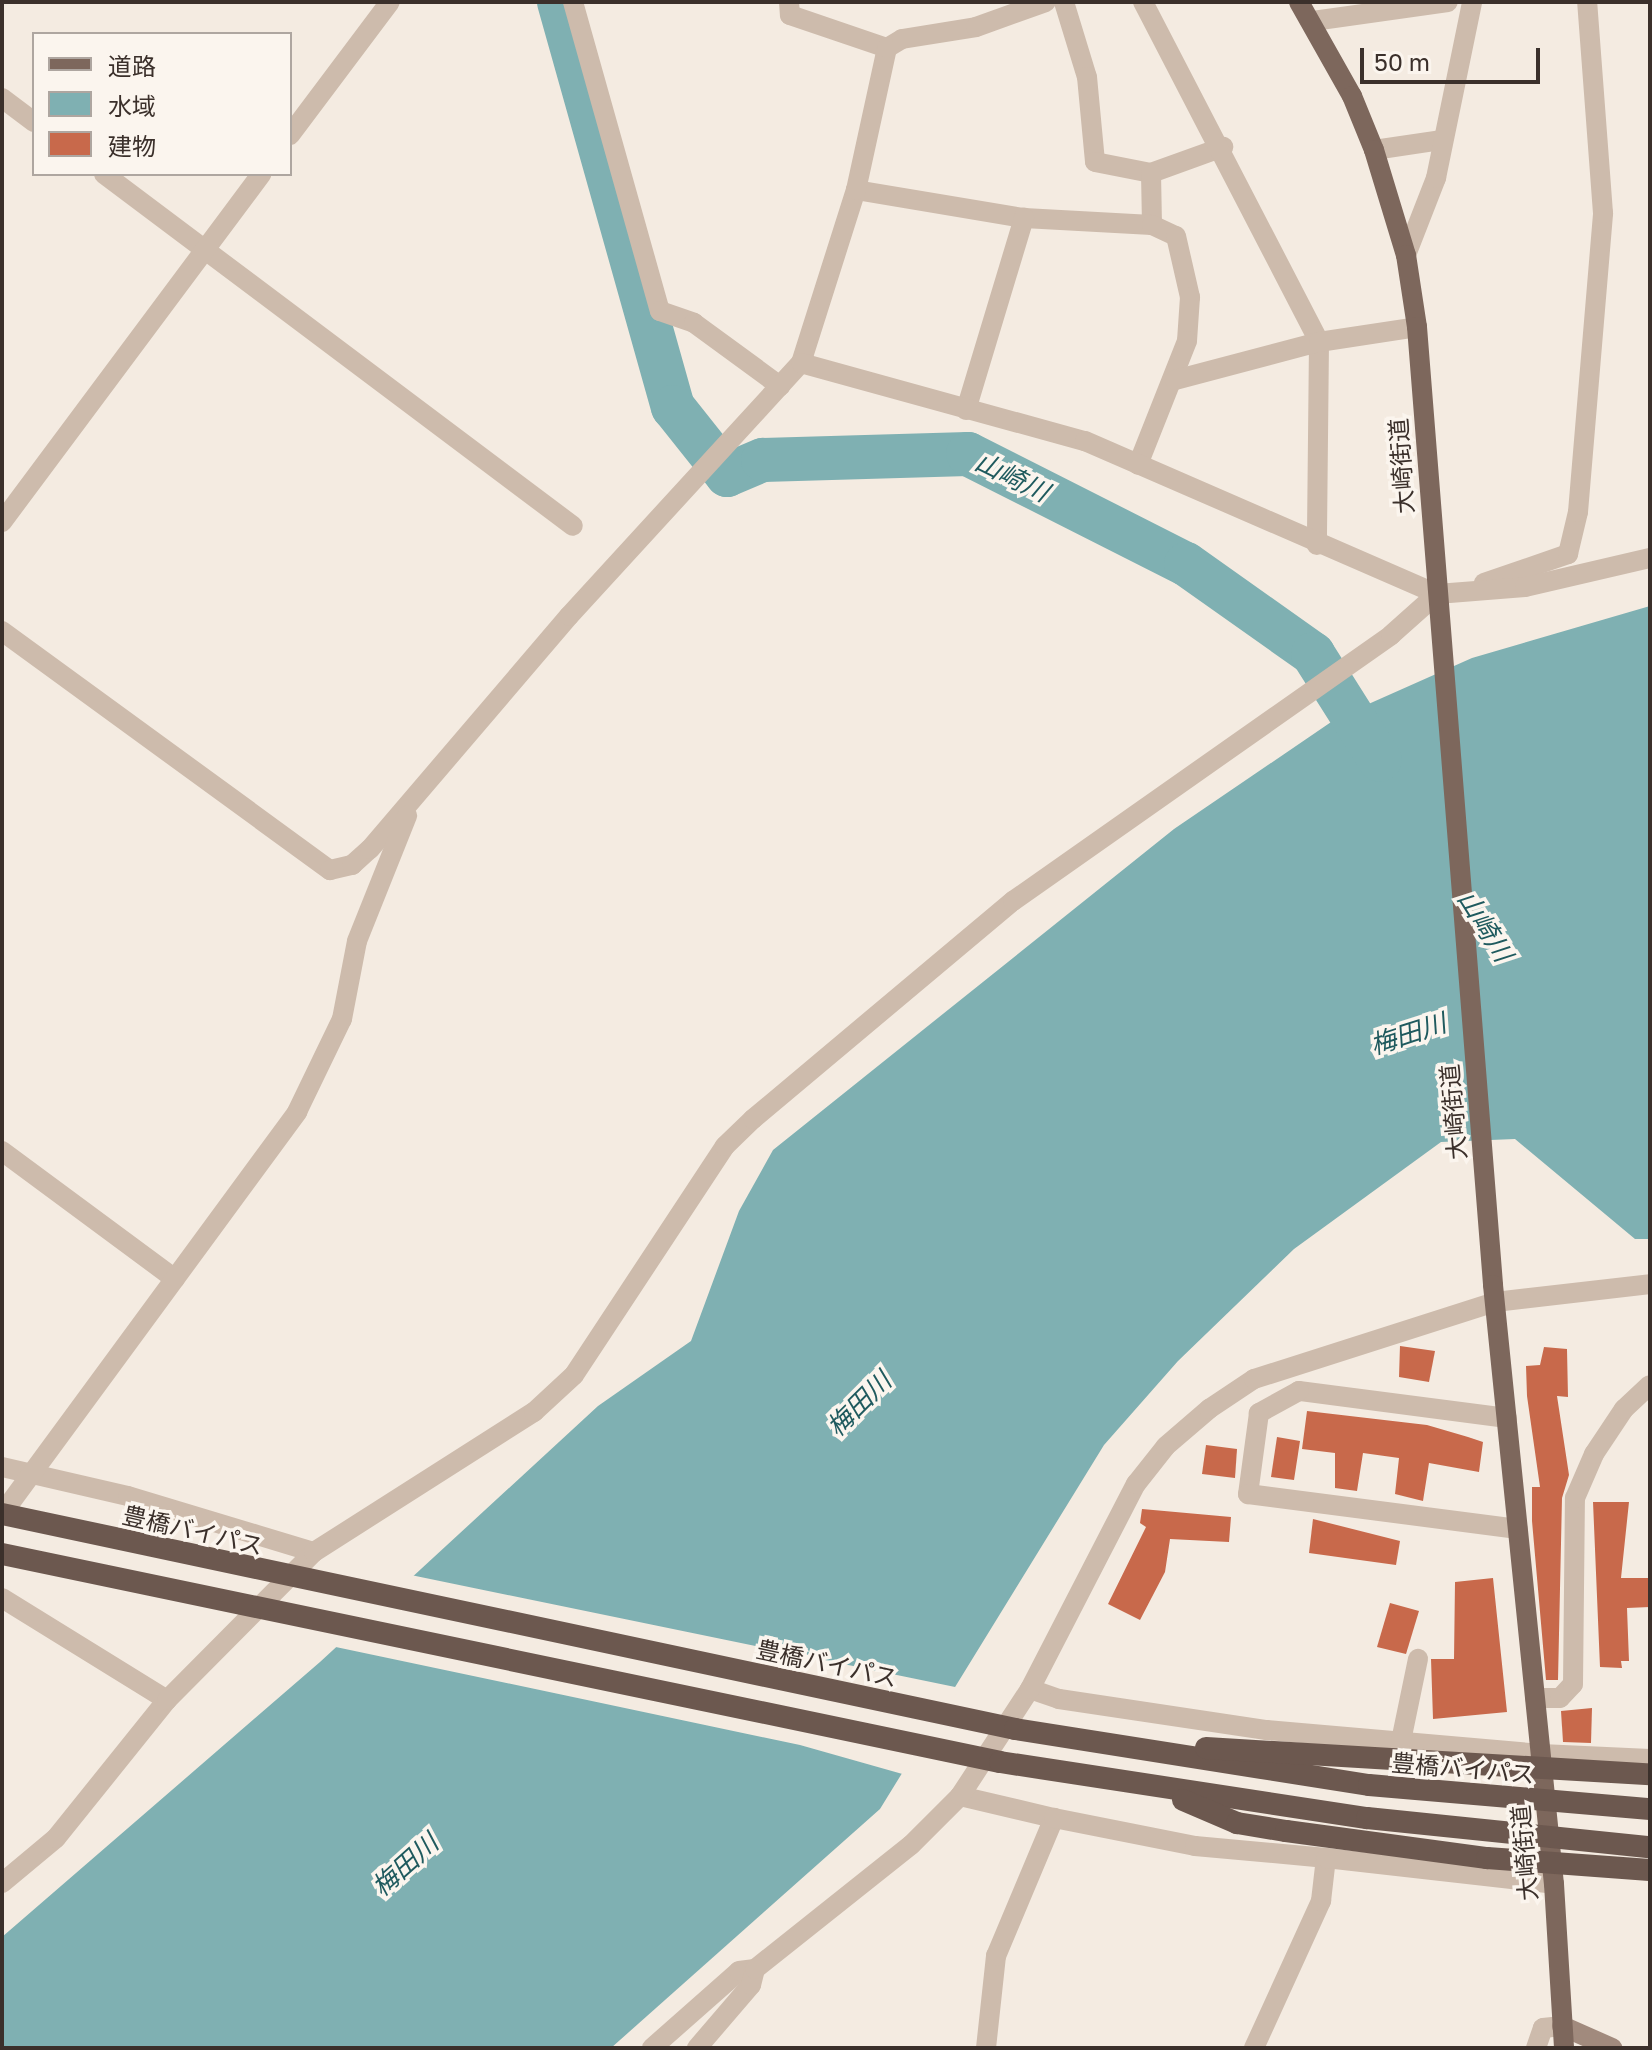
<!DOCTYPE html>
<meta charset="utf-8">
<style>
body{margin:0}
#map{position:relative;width:1652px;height:2050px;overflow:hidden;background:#f4ebe1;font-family:"Golos Text","Noto Sans JP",sans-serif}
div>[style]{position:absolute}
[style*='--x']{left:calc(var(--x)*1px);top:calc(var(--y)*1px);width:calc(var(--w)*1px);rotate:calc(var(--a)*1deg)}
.water>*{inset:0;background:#7fb0b2}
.pier>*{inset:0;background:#f4ebe1}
.river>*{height:44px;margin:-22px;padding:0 22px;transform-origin:22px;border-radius:22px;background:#7fb0b2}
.building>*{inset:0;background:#c8694b}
.minor>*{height:20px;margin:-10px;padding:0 10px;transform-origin:10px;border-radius:10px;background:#cdbbac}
.tertiary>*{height:20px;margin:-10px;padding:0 10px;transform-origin:10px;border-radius:10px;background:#cdbbac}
.secondary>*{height:20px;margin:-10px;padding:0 10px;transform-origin:10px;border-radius:10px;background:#a18a7d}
.primary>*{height:20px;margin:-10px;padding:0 10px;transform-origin:10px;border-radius:10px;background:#7d675c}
.trunk-bridge>*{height:22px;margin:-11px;padding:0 11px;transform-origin:11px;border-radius:11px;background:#6c584f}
span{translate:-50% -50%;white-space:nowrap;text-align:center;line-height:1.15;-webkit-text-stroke:7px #fbf5ee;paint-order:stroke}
.street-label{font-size:24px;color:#3b302b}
.water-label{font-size:26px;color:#1f5a5e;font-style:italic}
.frame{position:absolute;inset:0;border:4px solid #3b302b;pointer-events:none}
.legend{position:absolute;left:32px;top:32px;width:260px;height:144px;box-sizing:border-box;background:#fbf5ee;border:2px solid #aea6a0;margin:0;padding:10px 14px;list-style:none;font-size:24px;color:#3b302b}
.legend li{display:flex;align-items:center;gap:16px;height:40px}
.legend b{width:40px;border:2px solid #aea6a0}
.scale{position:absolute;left:1360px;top:48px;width:180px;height:36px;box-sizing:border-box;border:4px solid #3b302b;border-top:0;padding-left:10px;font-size:24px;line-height:28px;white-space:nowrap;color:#3b302b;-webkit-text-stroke:6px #fbf5ee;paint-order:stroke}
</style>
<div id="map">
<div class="water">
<div style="clip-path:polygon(1650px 606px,1650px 1239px,1635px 1239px,1515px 1139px,1441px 1142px,1294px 1249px,1178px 1361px,1104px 1445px,880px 1809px,611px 2048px,2px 2048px,2px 1937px,320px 1662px,598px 1406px,691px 1341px,739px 1211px,773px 1150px,1174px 829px,1337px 718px,1472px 658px)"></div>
</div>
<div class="pier">
<div style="clip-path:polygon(406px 1574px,960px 1688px,906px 1775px,800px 1745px,331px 1646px)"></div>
</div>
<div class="river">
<div style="--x:559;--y:2;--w:421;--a:74.3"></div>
<div style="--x:673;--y:407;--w:87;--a:51.5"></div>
<div style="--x:727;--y:475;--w:39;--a:-23"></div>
<div style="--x:763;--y:460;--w:205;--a:-1.7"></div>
<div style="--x:968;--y:454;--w:244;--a:26.8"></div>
<div style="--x:1186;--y:564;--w:156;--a:35.3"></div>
<div style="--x:1313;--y:654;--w:125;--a:57.7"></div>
</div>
<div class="building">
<div style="clip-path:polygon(1400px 1346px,1435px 1351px,1429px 1382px,1399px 1377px)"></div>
<div style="clip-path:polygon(1544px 1347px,1567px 1349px,1568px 1397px,1557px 1396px,1569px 1475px,1562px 1498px,1558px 1680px,1546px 1680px,1532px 1521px,1532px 1487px,1540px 1487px,1527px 1396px,1526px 1366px,1540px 1365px)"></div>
<div style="clip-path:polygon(1307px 1411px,1427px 1425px,1468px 1437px,1483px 1442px,1479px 1472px,1429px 1463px,1423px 1501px,1395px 1494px,1399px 1458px,1363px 1453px,1357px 1491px,1335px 1488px,1335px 1453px,1302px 1449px)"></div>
<div style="clip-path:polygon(1277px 1437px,1300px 1441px,1294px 1480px,1271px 1477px)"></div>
<div style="clip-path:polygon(1206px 1445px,1237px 1449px,1235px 1478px,1202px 1474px)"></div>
<div style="clip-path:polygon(1593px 1502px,1629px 1502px,1621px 1578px,1650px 1578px,1650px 1607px,1627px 1608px,1629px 1661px,1621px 1661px,1622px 1668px,1600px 1667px)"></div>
<div style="clip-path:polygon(1142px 1509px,1231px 1517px,1229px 1542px,1170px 1539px,1165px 1572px,1140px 1620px,1108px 1604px,1146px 1527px,1140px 1523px)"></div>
<div style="clip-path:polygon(1313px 1519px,1400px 1541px,1396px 1565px,1309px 1553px)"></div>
<div style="clip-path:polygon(1493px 1578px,1507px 1712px,1433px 1719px,1431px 1659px,1454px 1659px,1455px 1582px)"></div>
<div style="clip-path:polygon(1390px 1603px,1419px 1611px,1406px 1654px,1377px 1647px)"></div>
<div style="clip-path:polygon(1592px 1708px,1591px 1743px,1563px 1742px,1561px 1711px)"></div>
</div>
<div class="minor">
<div style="--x:573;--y:2;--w:321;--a:74.3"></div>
<div style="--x:660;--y:311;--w:36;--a:19"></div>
<div style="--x:694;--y:323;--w:107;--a:36.2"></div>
<div style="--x:789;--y:2;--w:13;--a:86"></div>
<div style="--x:790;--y:15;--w:102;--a:18.8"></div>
<div style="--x:1064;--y:2;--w:78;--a:73"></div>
<div style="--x:1087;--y:77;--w:85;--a:84.6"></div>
<div style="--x:1095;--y:162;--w:57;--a:11.1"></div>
<div style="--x:1151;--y:173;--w:77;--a:-19.9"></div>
<div style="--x:1143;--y:2;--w:383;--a:62.6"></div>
<div style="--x:1319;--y:342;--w:203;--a:90.6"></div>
<div style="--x:1313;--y:21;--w:136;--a:-8"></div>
<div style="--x:2;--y:98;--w:40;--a:37"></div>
<div style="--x:1374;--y:150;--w:69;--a:-8.4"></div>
<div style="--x:1151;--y:173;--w:52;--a:88.9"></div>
<div style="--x:104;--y:174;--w:586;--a:36.89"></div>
<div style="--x:856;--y:190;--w:170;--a:9.5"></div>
<div style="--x:1024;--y:218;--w:128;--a:3.1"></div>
<div style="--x:1152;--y:225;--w:26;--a:25"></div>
<div style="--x:1176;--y:236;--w:63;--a:77.1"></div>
<div style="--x:1190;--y:297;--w:44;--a:93.9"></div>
<div style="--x:1187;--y:341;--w:133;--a:111.6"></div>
<div style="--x:1406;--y:255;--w:83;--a:-68.7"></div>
<div style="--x:1436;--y:178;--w:180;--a:-78.4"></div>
<div style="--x:801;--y:363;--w:182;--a:-72.4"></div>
<div style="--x:856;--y:190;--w:145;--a:-77.7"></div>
<div style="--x:887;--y:48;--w:17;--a:-31"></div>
<div style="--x:902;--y:39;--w:75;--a:-9.2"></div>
<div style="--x:976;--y:27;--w:74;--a:-19.7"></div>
<div style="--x:1175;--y:380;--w:149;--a:-14.8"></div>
<div style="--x:1319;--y:342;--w:99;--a:-8.7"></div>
<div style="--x:966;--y:410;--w:201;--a:-73.2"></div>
<div style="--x:1484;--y:583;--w:89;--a:-19"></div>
<div style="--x:1568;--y:554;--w:43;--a:-76.6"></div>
<div style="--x:1578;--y:512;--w:300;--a:-85.2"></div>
<div style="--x:1603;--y:213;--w:212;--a:-94.3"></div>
<div style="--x:2;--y:631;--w:406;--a:36.1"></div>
<div style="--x:330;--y:870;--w:23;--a:-13"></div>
<div style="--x:352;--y:865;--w:24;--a:-42"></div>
<div style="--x:370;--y:849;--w:306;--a:-49.5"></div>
<div style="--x:569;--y:616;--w:343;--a:-47.5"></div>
<div style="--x:801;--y:363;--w:295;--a:15.4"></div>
<div style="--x:1085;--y:441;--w:384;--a:23.5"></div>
<div style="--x:1437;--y:594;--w:88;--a:-4.5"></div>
<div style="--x:1525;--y:587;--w:128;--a:-13.1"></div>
<div style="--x:2;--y:1151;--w:215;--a:36.5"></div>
<div style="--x:1507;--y:1418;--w:210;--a:-172.6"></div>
<div style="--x:1299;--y:1391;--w:46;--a:151.2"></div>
<div style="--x:1259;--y:1413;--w:82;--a:97.7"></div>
<div style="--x:1248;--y:1494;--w:272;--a:7.4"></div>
<div style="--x:2;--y:1467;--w:129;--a:13"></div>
<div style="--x:128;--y:1496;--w:194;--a:16.8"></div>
<div style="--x:2;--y:1514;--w:499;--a:-53.7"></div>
<div style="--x:297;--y:1112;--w:103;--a:-64.2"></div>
<div style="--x:342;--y:1019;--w:79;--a:-79.1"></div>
<div style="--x:357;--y:941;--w:135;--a:-68.2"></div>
<div style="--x:2;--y:1598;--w:194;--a:31.7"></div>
<div style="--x:1030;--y:1689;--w:31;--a:19"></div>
<div style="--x:1059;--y:1699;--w:210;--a:8.5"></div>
<div style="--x:1267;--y:1730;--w:275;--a:5"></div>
<div style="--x:1535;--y:1698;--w:25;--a:0"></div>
<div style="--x:1560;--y:1698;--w:19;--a:-47"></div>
<div style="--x:1573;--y:1684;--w:186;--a:-89.4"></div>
<div style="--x:1575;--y:1498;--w:48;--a:-66.6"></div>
<div style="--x:1594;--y:1454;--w:54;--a:-56.3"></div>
<div style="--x:1624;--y:1409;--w:35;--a:-43"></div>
<div style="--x:1401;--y:1741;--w:84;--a:-78.3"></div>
<div style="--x:960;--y:1796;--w:97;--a:13.2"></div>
<div style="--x:2;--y:1883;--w:70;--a:-39.8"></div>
<div style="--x:56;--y:1838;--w:177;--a:-51.2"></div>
<div style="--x:167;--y:1700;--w:209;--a:-45.2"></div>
<div style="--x:314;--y:1552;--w:261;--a:-32.5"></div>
<div style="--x:534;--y:1412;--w:54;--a:-42.8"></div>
<div style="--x:574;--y:1375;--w:274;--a:-56.6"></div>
<div style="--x:725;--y:1146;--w:39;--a:-44"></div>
<div style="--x:753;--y:1119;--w:339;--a:-40"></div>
<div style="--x:1013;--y:901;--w:462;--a:-35.1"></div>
<div style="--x:1391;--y:635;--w:62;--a:-41.7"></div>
<div style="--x:652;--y:2048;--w:116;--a:-41.5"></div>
<div style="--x:739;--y:1971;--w:16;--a:-7"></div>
<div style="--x:697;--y:2048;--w:83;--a:-49.4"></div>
<div style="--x:751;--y:1985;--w:16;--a:-76"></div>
<div style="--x:755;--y:1969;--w:199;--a:-38.5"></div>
<div style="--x:911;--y:1845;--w:69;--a:-45"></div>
<div style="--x:960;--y:1796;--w:128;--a:-56.8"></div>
<div style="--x:1030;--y:1689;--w:231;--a:-62.7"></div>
<div style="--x:1136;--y:1484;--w:48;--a:-51.7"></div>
<div style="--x:1166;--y:1446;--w:57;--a:-40.7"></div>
<div style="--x:1209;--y:1409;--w:54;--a:-33.7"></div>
<div style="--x:1254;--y:1379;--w:253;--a:-17.7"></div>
<div style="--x:1495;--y:1302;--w:156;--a:-6.6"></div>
<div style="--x:986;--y:2048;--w:93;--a:-83.8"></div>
<div style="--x:996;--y:1956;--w:150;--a:-67.2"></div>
<div style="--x:1054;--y:1818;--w:144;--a:11.2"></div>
<div style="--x:1195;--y:1846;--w:132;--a:5.2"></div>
<div style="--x:1254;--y:2048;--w:162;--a:-65.5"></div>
<div style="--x:1321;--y:1901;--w:43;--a:-83.4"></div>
<div style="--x:1326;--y:1858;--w:229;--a:6.5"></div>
<div style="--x:1536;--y:2048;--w:21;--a:-71"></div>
<div style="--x:1543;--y:2028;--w:19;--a:-6"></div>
</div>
<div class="tertiary">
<div style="--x:290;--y:135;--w:166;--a:-53.1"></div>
<div style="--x:2;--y:522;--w:434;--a:-53.3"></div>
<div style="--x:1541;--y:1754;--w:109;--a:2.6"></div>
</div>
<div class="secondary">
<div style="--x:1562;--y:2026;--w:55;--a:23.7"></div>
</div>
<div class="primary">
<div style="--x:1299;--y:2;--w:108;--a:60.6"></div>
<div style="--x:1352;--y:96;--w:58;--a:67.8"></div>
<div style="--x:1374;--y:150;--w:110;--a:73.1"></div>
<div style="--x:1406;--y:255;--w:73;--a:81.3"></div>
<div style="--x:1417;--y:327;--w:961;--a:85.46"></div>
<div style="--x:1493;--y:1285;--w:602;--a:84.19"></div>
<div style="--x:1554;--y:1884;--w:164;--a:86.5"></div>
</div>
<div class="trunk-bridge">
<div style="--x:2;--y:1514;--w:1036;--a:11.98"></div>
<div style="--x:1015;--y:1729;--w:358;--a:9"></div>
<div style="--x:1369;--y:1785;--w:282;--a:4.9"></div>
<div style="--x:2;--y:1554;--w:1019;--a:11.77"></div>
<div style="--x:1000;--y:1762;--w:371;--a:8.7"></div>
<div style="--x:1367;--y:1818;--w:284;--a:5.9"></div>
<div style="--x:1206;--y:1748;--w:445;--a:3.4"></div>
<div style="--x:1183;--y:1800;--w:59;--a:23.1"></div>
<div style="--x:1237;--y:1823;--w:50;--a:9.3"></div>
<div style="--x:1286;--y:1831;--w:203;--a:7.7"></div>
<div style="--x:1487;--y:1858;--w:163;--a:4.2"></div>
</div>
<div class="street-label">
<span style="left:1401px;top:466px;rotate:-94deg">大崎街道</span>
<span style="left:1453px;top:1112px;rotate:-95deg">大崎街道</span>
<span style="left:193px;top:1530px;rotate:13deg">豊橋バイパス</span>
<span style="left:827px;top:1663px;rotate:12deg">豊橋バイパス</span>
<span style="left:1463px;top:1768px;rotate:5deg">豊橋バイパス</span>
<span style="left:1524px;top:1853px;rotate:-95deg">大崎街道</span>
</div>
<div class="water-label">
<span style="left:1012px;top:477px;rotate:26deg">山崎川</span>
<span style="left:1485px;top:926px;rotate:58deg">山崎川</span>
<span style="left:1408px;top:1034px;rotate:-18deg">梅田川</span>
<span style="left:859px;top:1404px;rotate:-45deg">梅田川</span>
<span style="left:405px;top:1865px;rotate:-42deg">梅田川</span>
</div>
<div class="frame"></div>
<ul class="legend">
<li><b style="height:10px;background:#7d675c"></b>道路</li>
<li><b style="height:22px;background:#7fb0b2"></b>水域</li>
<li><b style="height:22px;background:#c8694b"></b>建物</li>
</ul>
<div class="scale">50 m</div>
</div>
